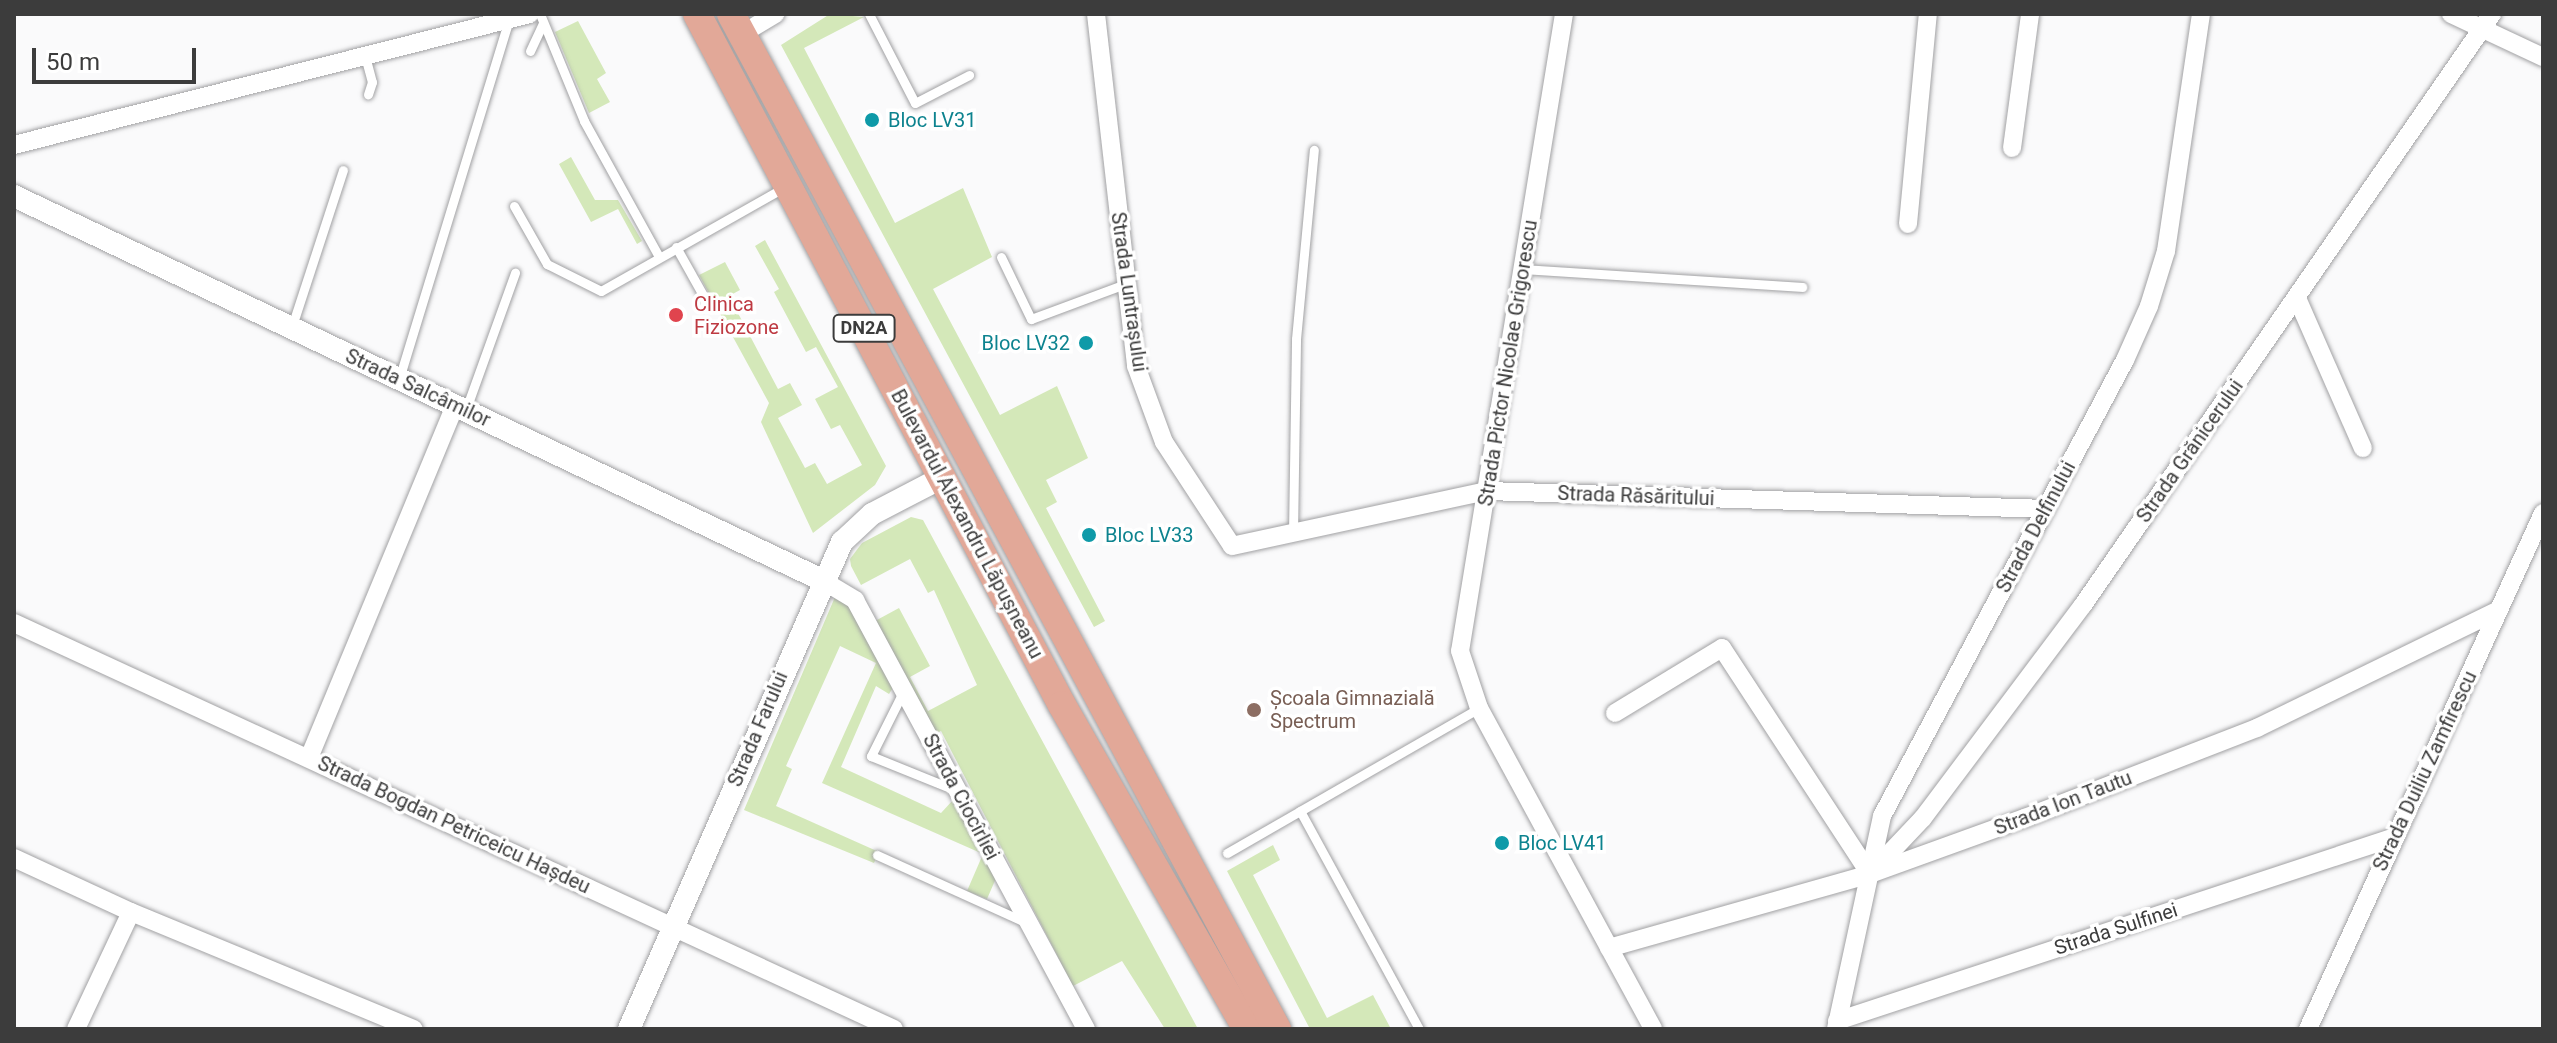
<!DOCTYPE html>
<meta charset="utf-8">
<style>
body{margin:0}
#map{position:relative;width:2557px;height:1043px;overflow:hidden;background:#fafafb;font-family:Roboto,sans-serif}
div>[style]{position:absolute}
[style*='--x']{left:calc(var(--x)*1px);top:calc(var(--y)*1px);width:calc(var(--w)*1px);rotate:calc(var(--a)*1deg)}
.green>*{inset:0;background:#d4e8b9}
.roads{filter:drop-shadow(0 0 2px #a1a1a3) drop-shadow(0 0 2px #a1a1a3)}
.service>*{height:9px;margin:-4.5px;padding:0 4.5px;transform-origin:4.5px;border-radius:4.5px;background:#fff}
.minor>*{height:18px;margin:-9px;padding:0 9px;transform-origin:9px;border-radius:9px;background:#fff}
.tertiary>*{height:22px;margin:-11px;padding:0 11px;transform-origin:11px;border-radius:11px;background:#fff}
.primary>*{height:28px;margin:-14px;padding:0 14px;transform-origin:14px;border-radius:14px;background:#e2a898}
.dots>*{width:22px;height:22px;translate:-50% -50%;box-sizing:border-box;border:4px solid #fff;border-radius:50%}
span{translate:-50% -50%;white-space:nowrap;text-align:center;line-height:1.15;-webkit-text-stroke:7px #fff;paint-order:stroke}
.shield-label span{padding:2px 6px;background:#fff;border:2px solid;border-radius:6px;-webkit-text-stroke-width:0}
.shield-label{font-size:18px;color:#3c3c3c;font-weight:700}
.culture-label{font-size:20px;color:#0d838f}
.left{translate:0 -50%;text-align:left}
.right{translate:-100% -50%;text-align:right}
.street-label{font-size:20px;color:#3c3c3c}
.health-label{font-size:20px;color:#be3a42}
.education-label{font-size:20px;color:#785e54}
.frame{position:absolute;inset:0;border:16px solid #3c3c3c;pointer-events:none}
.scale{position:absolute;left:32px;top:48px;width:164px;height:36px;box-sizing:border-box;border:4px solid #3c3c3c;border-top:0;padding-left:10px;font-size:24px;line-height:28px;white-space:nowrap;color:#3c3c3c;-webkit-text-stroke:6px #fff;paint-order:stroke}
</style>
<div id="map">
<div class="green">
<div style="clip-path:polygon(830px 14px,864px 17px,804px 48px,895px 223px,963px 188px,992px 257px,933px 289px,1000px 415px,1057px 386px,1088px 458px,1046px 480px,1057px 502px,1046px 508px,1105px 621px,1094px 627px,781px 45px)"></div>
<div style="clip-path:polygon(578px 21px,606px 73px,597px 79px,610px 102px,589px 113px,555px 32px)"></div>
<div style="clip-path:polygon(571px 157px,595px 200px,618px 200px,642px 241px,637px 244px,618px 209px,591px 222px,559px 164px)"></div>
<div style="clip-path:polygon(765px 240px,886px 466px,875px 485px,813px 533px,761px 422px,769px 403px,699px 275px,725px 262px,740px 290px,729px 296px,778px 389px,790px 383px,802px 405px,778px 418px,805px 468px,815px 463px,827px 484px,862px 465px,840px 425px,831px 429px,815px 399px,838px 387px,816px 347px,806px 352px,774px 292px,779px 289px,755px 246px)"></div>
<div style="clip-path:polygon(911px 517px,923px 520px,1198px 1029px,1165px 1029px,1122px 961px,1073px 986px,941px 731px,935px 734px,875px 621px,899px 608px,930px 666px,910px 677px,928px 711px,977px 685px,934px 590px,928px 593px,910px 559px,861px 585px,851px 566px,850px 559px,862px 543px)"></div>
<div style="clip-path:polygon(835px 597px,850px 605px,894px 686px,889px 694px,876px 686px,841px 767px,941px 813px,953px 800px,997px 876px,987px 899px,967px 891px,983px 854px,822px 783px,876px 663px,840px 646px,786px 766px,792px 769px,776px 806px,879px 852px,874px 863px,744px 810px)"></div>
<div style="clip-path:polygon(1273px 845px,1280px 860px,1253px 875px,1327px 1018px,1373px 995px,1391px 1029px,1310px 1029px,1227px 871px)"></div>
</div>
<div class="roads">
<div class="service">
<div style="--x:540;--y:14;--w:116;--a:67.6"></div>
<div style="--x:584;--y:121;--w:155;--a:61.1"></div>
<div style="--x:869;--y:14;--w:100;--a:62.7"></div>
<div style="--x:915;--y:103;--w:61;--a:-27.4"></div>
<div style="--x:530;--y:51;--w:31;--a:-65"></div>
<div style="--x:365;--y:56;--w:27;--a:75"></div>
<div style="--x:372;--y:82;--w:13;--a:108"></div>
<div style="--x:514;--y:206;--w:67;--a:60.4"></div>
<div style="--x:547;--y:264;--w:60;--a:26.6"></div>
<div style="--x:601;--y:291;--w:209;--a:-29.5"></div>
<div style="--x:676;--y:247;--w:65;--a:60.7"></div>
<div style="--x:1001;--y:257;--w:69;--a:64.2"></div>
<div style="--x:1031;--y:319;--w:100;--a:-20.4"></div>
<div style="--x:1523;--y:269;--w:280;--a:3.7"></div>
<div style="--x:292;--y:326;--w:164;--a:-71.9"></div>
<div style="--x:399;--y:379;--w:376;--a:-73"></div>
<div style="--x:466;--y:409;--w:145;--a:-70.2"></div>
<div style="--x:1293;--y:533;--w:194;--a:-89.1"></div>
<div style="--x:1296;--y:339;--w:190;--a:-84.6"></div>
<div style="--x:904;--y:690;--w:74;--a:116.6"></div>
<div style="--x:871;--y:756;--w:91;--a:22"></div>
<div style="--x:1227;--y:853;--w:84;--a:-29.9"></div>
<div style="--x:877;--y:855;--w:165;--a:24.4"></div>
<div style="--x:1419;--y:1029;--w:248;--a:-118.6"></div>
<div style="--x:1300;--y:811;--w:207;--a:-29.9"></div>
</div>
<div class="minor">
<div style="--x:1096;--y:14;--w:354;--a:83.5"></div>
<div style="--x:1136;--y:366;--w:81;--a:69.8"></div>
<div style="--x:1164;--y:442;--w:124;--a:56.8"></div>
<div style="--x:1232;--y:546;--w:261;--a:-12.2"></div>
<div style="--x:1487;--y:491;--w:559;--a:1.84"></div>
<div style="--x:1564;--y:14;--w:645;--a:99.27"></div>
<div style="--x:1460;--y:651;--w:60;--a:71.6"></div>
<div style="--x:1479;--y:708;--w:365;--a:61.5"></div>
<div style="--x:2451;--y:14;--w:102;--a:25.1"></div>
<div style="--x:742;--y:34;--w:39;--a:-31"></div>
<div style="--x:14;--y:145;--w:532;--a:-14.25"></div>
<div style="--x:2012;--y:148;--w:135;--a:-82.3"></div>
<div style="--x:1908;--y:224;--w:211;--a:-84.6"></div>
<div style="--x:2297;--y:298;--w:164;--a:66.3"></div>
<div style="--x:822;--y:580;--w:39;--a:31"></div>
<div style="--x:855;--y:600;--w:487;--a:61.7"></div>
<div style="--x:14;--y:623;--w:969;--a:24.77"></div>
<div style="--x:1615;--y:713;--w:125;--a:-31.3"></div>
<div style="--x:1722;--y:648;--w:270;--a:56.8"></div>
<div style="--x:1870;--y:874;--w:77;--a:-46.6"></div>
<div style="--x:1923;--y:818;--w:266;--a:-53.1"></div>
<div style="--x:2083;--y:605;--w:719;--a:-55.31"></div>
<div style="--x:309;--y:758;--w:382;--a:-67.5"></div>
<div style="--x:14;--y:858;--w:129;--a:24.8"></div>
<div style="--x:131;--y:912;--w:306;--a:22.5"></div>
<div style="--x:1609;--y:948;--w:271;--a:-15.8"></div>
<div style="--x:1870;--y:874;--w:165;--a:-19.9"></div>
<div style="--x:2025;--y:818;--w:249;--a:-21.2"></div>
<div style="--x:2257;--y:728;--w:269;--a:-26"></div>
<div style="--x:1837;--y:1021;--w:588;--a:-18.25"></div>
<div style="--x:76;--y:1029;--w:129;--a:-64.8"></div>
<div style="--x:1836;--y:1029;--w:218;--a:-77.8"></div>
<div style="--x:1882;--y:816;--w:517;--a:-61.95"></div>
<div style="--x:2125;--y:360;--w:59;--a:-66"></div>
<div style="--x:2149;--y:306;--w:58;--a:-72.8"></div>
<div style="--x:2166;--y:251;--w:240;--a:-81.6"></div>
<div style="--x:2308;--y:1029;--w:567;--a:-65.51"></div>
</div>
<div class="tertiary">
<div style="--x:14;--y:196;--w:895;--a:25.42"></div>
<div style="--x:629;--y:1029;--w:532;--a:-66.38"></div>
<div style="--x:842;--y:542;--w:41;--a:-43"></div>
<div style="--x:872;--y:514;--w:80;--a:-27.5"></div>
</div>
<div class="primary">
<div style="--x:697;--y:14;--w:781;--a:62.16"></div>
<div style="--x:1062;--y:705;--w:373;--a:60.3"></div>
<div style="--x:731;--y:14;--w:1153;--a:61.72"></div>
</div>
</div>
<div class="dots">
<div style="left:872px;top:120px;background:#0f9aa8"></div>
<div style="left:676px;top:315px;background:#e0444e"></div>
<div style="left:1086px;top:343px;background:#0f9aa8"></div>
<div style="left:1089px;top:535px;background:#0f9aa8"></div>
<div style="left:1254px;top:710px;background:#8d6e63"></div>
<div style="left:1502px;top:843px;background:#0f9aa8"></div>
</div>
<div class="shield-label">
<span style="left:864px;top:328px">DN2A</span>
</div>
<div class="culture-label">
<span class="left" style="left:888px;top:120px">Bloc LV31</span>
<span class="right" style="left:1070px;top:343px">Bloc LV32</span>
<span class="left" style="left:1105px;top:535px">Bloc LV33</span>
<span class="left" style="left:1518px;top:843px">Bloc LV41</span>
</div>
<div class="street-label">
<span style="left:1129px;top:292px;rotate:82deg">Strada Luntrașului</span>
<span style="left:1508px;top:363px;rotate:-81deg">Strada Pictor Nicolae Grigorescu</span>
<span style="left:418px;top:388px;rotate:25deg">Strada Salcâmilor</span>
<span style="left:2190px;top:451px;rotate:-55deg">Strada Grănicerului</span>
<span style="left:1636px;top:496px;rotate:2deg">Strada Răsăritului</span>
<span style="left:967px;top:524px;rotate:62deg">Bulevardul Alexandru Lăpușneanu</span>
<span style="left:2036px;top:527px;rotate:-62deg">Strada Delfinului</span>
<span style="left:758px;top:729px;rotate:-67deg">Strada Farului</span>
<span style="left:2425px;top:771px;rotate:-65deg">Strada Duiliu Zamfirescu</span>
<span style="left:961px;top:797px;rotate:62deg">Strada Ciocîrliei</span>
<span style="left:2063px;top:803px;rotate:-21deg">Strada Ion Tautu</span>
<span style="left:454px;top:825px;rotate:25deg">Strada Bogdan Petriceicu Hașdeu</span>
<span style="left:2116px;top:929px;rotate:-18deg">Strada Sulfinei</span>
</div>
<div class="health-label">
<span class="left" style="left:694px;top:316px">Clinica<br>Fiziozone</span>
</div>
<div class="education-label">
<span class="left" style="left:1270px;top:710px">Școala Gimnazială<br>Spectrum</span>
</div>
<div class="frame"></div>
<div class="scale">50 m</div>
</div>
